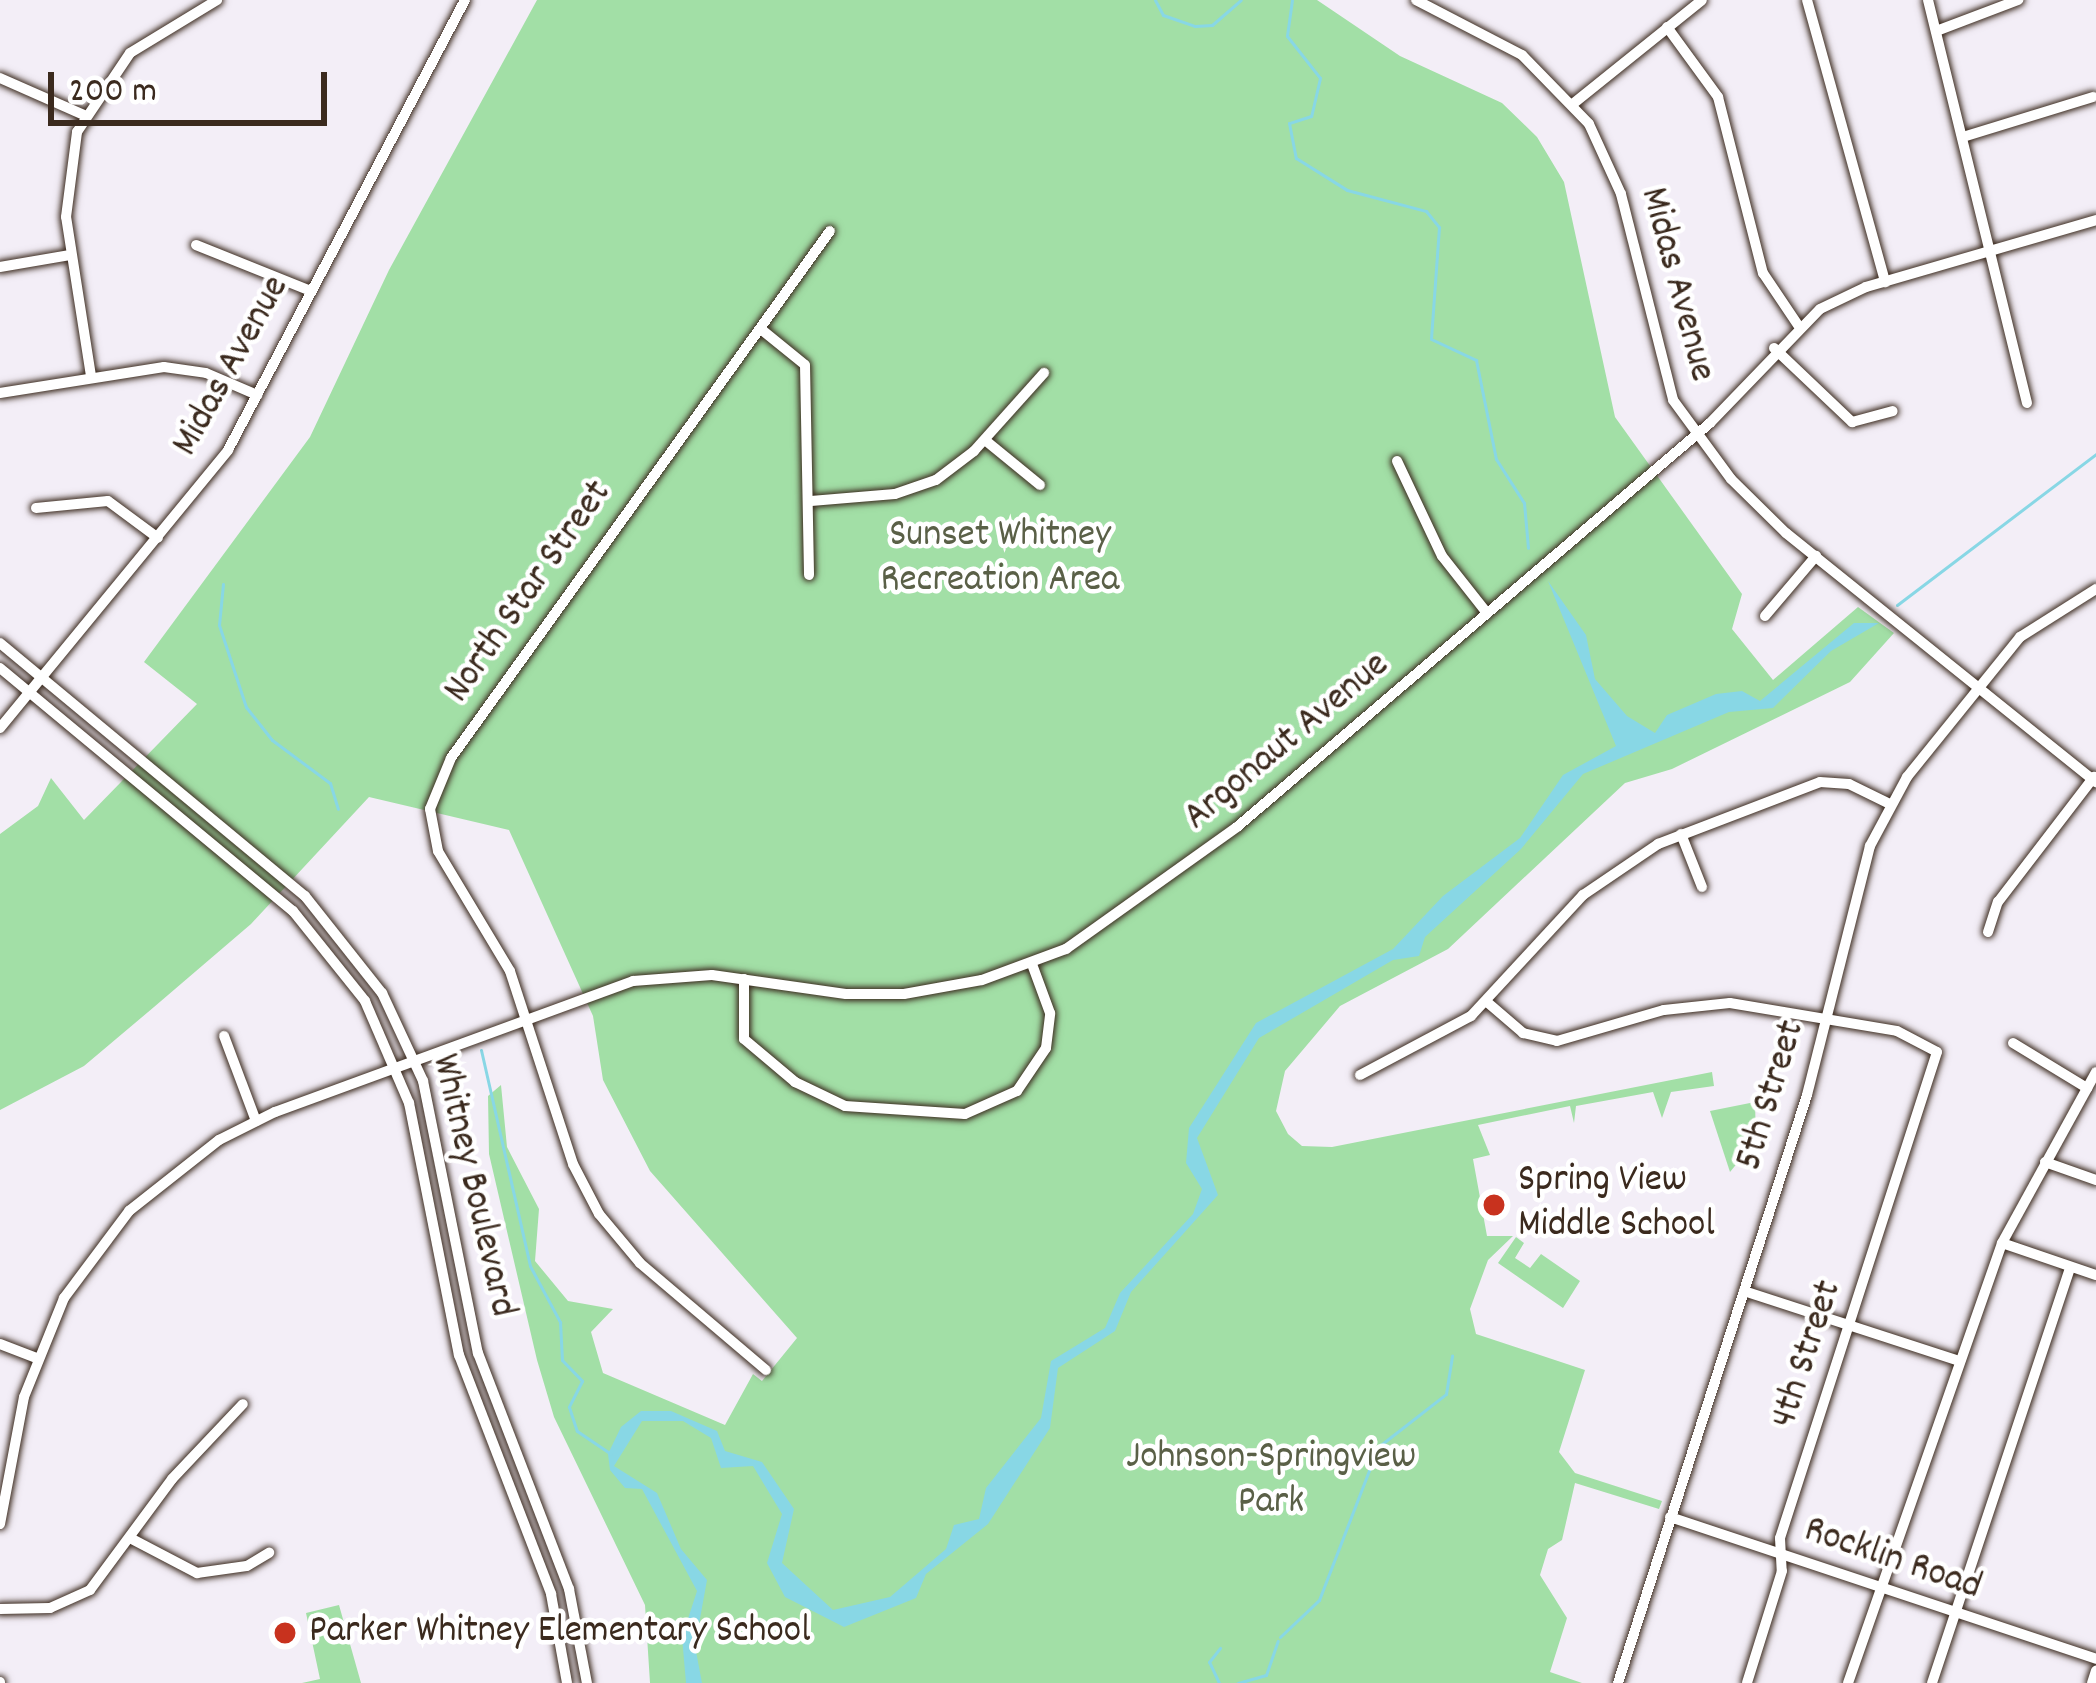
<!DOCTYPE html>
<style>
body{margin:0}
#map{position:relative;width:2096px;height:1683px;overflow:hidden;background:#f3eef7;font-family:Dekko,sans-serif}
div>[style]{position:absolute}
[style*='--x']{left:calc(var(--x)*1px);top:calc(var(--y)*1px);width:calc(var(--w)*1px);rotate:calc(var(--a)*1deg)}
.green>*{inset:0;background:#a2dfa6}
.water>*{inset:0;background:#88d7e5}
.stream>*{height:3px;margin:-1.5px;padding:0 1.5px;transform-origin:1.5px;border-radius:1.5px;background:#88d7e5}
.roads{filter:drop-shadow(0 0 3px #3b2a1e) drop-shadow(0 0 3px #3b2a1e)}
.minor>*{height:10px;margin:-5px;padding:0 5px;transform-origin:5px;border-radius:5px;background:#fff}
.dots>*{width:33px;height:33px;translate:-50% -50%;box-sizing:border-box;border:6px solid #fff;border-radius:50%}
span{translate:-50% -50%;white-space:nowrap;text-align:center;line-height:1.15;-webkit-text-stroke:9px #fff;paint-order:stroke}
.street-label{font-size:39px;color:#3b2a1e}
.park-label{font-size:39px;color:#5a6047}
.poi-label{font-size:39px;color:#3b2a1e}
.left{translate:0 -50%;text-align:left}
.scale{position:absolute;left:48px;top:72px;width:279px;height:54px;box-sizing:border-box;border:6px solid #3b2a1e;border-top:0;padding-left:15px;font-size:36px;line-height:42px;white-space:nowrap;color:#3b2a1e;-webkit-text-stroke:9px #fff;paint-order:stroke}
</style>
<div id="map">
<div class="green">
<div style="clip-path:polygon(537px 0,1317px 0,1400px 56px,1502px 103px,1537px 137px,1564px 182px,1615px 417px,1742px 594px,1732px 629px,1773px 680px,1858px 607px,1894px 633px,1850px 682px,1672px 769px,1625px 783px,1448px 949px,1340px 1006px,1285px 1071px,1276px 1111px,1288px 1134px,1302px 1146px,1332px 1147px,1712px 1072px,1714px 1086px,1671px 1092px,1662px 1118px,1653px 1092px,1576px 1106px,1574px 1123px,1570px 1106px,1478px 1125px,1490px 1155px,1473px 1159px,1487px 1236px,1513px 1236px,1488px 1260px,1470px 1309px,1476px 1334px,1585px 1370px,1559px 1452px,1575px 1473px,1662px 1501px,1659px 1509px,1575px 1483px,1562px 1540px,1548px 1549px,1540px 1575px,1567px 1618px,1550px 1672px,1582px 1683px,650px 1683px,645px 1605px,554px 1417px,537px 1360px,489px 1154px,488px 1096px,501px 1085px,507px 1147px,539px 1209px,535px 1261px,568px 1301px,613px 1309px,591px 1332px,603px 1373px,725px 1425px,753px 1374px,762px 1381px,797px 1338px,650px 1171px,603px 1080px,593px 1016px,509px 830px,369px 797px,251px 924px,154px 1007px,84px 1066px,0 1110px,0 834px,38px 806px,51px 778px,84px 820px,197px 704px,144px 662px,310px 437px,389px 270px)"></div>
<div style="clip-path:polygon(1755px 1102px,1756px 1140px,1730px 1172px,1710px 1111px)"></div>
<div style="clip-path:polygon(1516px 1237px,1524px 1243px,1515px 1258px,1530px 1268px,1541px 1254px,1580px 1281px,1563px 1308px,1498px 1263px)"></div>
<div style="clip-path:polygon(339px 1605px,361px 1683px,302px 1683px,320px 1679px,306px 1613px)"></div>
</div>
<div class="water">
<div style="clip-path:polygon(1548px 581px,1586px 635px,1595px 679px,1627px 716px,1655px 733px,1667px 715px,1716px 694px,1742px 691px,1760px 701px,1854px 623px,1879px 623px,1831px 651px,1773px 708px,1729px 712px,1583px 774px,1521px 849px,1425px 937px,1419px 956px,1393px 960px,1259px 1038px,1197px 1138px,1218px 1195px,1131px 1292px,1115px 1331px,1058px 1368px,1050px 1428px,988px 1524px,926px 1574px,916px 1598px,844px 1627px,785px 1597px,767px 1563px,782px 1514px,753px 1466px,721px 1468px,711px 1438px,683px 1421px,642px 1421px,614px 1466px,657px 1493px,681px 1549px,707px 1580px,695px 1646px,702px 1683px,686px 1683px,682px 1637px,697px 1591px,642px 1489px,625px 1488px,610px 1470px,608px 1454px,621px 1427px,641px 1411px,671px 1411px,717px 1431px,725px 1451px,762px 1462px,794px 1509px,782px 1563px,833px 1610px,890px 1597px,946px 1549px,954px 1525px,979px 1519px,986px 1488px,1041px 1418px,1051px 1361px,1105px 1328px,1120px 1293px,1193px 1214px,1202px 1189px,1186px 1163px,1189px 1128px,1256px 1023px,1393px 949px,1443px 896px,1520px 838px,1563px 775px,1616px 746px)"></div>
</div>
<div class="stream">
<div style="--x:1155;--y:0;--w:17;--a:62"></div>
<div style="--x:1163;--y:15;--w:34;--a:19"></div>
<div style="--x:1195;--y:26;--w:17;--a:-3"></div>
<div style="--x:1212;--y:25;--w:38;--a:-41"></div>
<div style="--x:1292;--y:0;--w:36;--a:98"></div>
<div style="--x:1287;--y:36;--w:53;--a:51.8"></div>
<div style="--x:1320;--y:78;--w:39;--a:103"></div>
<div style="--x:1311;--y:116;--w:23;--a:162"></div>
<div style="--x:1289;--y:123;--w:36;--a:79"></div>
<div style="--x:1296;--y:158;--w:60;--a:32.1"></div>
<div style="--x:1347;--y:190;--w:82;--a:14.9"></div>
<div style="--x:1426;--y:211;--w:21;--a:51"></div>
<div style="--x:1439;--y:227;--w:112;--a:94.1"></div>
<div style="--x:1431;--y:339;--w:50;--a:25"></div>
<div style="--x:1476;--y:360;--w:101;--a:78.6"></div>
<div style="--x:1496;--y:459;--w:52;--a:57.5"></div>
<div style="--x:1524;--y:503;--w:45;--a:84.9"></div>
<div style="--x:223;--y:584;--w:41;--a:95.6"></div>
<div style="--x:219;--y:625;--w:86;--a:71.8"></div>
<div style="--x:246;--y:707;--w:42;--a:51.8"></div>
<div style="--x:272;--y:740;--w:72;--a:36.6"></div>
<div style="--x:330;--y:783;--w:27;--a:73"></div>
<div style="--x:1897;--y:605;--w:250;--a:-37.2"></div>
<div style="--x:481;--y:1050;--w:221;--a:77.2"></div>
<div style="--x:530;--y:1266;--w:64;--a:61.8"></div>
<div style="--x:560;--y:1322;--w:38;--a:87"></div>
<div style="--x:562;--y:1360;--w:29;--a:46"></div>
<div style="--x:582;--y:1381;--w:29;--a:117"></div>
<div style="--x:569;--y:1407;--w:25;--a:72"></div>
<div style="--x:577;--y:1431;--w:41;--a:34.1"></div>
<div style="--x:1280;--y:1637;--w:54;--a:-43.5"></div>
<div style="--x:1319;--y:1600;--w:164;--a:-68.9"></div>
<div style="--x:1378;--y:1447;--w:86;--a:-37.9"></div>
<div style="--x:1446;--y:1394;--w:39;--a:-81"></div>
<div style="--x:1219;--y:1683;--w:23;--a:-115"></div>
<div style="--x:1209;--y:1662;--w:18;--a:-52"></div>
<div style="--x:1238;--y:1683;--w:29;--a:-16"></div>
<div style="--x:1266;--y:1675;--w:36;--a:-71"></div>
</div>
<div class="roads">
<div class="minor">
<div style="--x:1416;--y:0;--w:119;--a:27.4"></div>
<div style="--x:1522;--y:55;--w:96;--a:45.8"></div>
<div style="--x:1589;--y:124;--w:77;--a:65.4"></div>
<div style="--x:1621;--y:194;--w:212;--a:75.8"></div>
<div style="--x:1673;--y:400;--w:98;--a:53.7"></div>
<div style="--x:1731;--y:479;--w:77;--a:44.5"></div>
<div style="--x:1786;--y:533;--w:398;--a:38.8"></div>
<div style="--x:1807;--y:0;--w:293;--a:74.5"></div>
<div style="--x:1928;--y:0;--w:415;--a:76.2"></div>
<div style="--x:1667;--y:27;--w:87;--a:53.9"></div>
<div style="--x:1718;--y:97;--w:182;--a:75.7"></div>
<div style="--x:1763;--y:273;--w:63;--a:56.1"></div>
<div style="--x:1939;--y:30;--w:85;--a:-20.8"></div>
<div style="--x:0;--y:78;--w:92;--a:23.8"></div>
<div style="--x:1574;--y:103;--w:164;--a:-38.8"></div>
<div style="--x:1966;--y:136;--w:133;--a:-17.1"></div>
<div style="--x:196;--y:245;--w:124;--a:21.8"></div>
<div style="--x:0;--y:267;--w:71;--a:-9.7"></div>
<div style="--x:762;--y:330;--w:55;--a:39.1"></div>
<div style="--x:805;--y:365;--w:210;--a:88.9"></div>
<div style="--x:1774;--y:348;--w:108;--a:43.5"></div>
<div style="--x:1852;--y:422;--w:42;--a:-15"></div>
<div style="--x:91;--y:376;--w:161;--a:-98.9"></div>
<div style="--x:66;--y:217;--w:86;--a:-82.6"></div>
<div style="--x:77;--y:132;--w:95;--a:-56.1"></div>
<div style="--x:130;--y:53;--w:102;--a:-31.3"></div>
<div style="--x:0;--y:393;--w:166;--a:-9"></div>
<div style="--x:164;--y:367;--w:42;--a:8.1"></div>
<div style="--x:206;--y:373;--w:56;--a:23.3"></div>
<div style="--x:985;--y:440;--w:71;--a:39.3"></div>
<div style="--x:1397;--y:461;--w:105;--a:64.7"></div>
<div style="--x:1442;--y:556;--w:73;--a:51.7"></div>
<div style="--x:811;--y:501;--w:84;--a:-4.8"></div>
<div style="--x:895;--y:494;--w:43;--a:-18.9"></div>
<div style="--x:936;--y:480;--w:48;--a:-37.3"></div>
<div style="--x:974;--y:451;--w:105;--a:-48.1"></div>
<div style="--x:36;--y:508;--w:72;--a:-5.6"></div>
<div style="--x:108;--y:501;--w:62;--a:36.5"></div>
<div style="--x:1765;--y:616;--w:79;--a:-49.6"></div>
<div style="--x:0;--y:643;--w:396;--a:39.7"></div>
<div style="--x:305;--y:896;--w:124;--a:51.6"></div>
<div style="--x:382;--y:993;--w:97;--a:65"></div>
<div style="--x:423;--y:1081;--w:278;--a:78.6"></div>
<div style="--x:478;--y:1353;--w:253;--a:68.9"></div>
<div style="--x:569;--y:1589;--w:96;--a:79.2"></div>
<div style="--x:0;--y:668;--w:381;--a:39.7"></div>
<div style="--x:293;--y:911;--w:115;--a:51.3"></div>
<div style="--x:365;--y:1001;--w:111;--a:66.7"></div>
<div style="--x:409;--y:1103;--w:257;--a:78.8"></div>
<div style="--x:459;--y:1355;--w:256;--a:68.9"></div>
<div style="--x:551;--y:1594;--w:90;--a:79.8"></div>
<div style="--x:0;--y:728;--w:360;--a:-50.6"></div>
<div style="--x:228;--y:450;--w:509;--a:-62.23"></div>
<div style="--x:1681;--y:834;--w:57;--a:68.4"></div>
<div style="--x:1988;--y:932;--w:32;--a:-72"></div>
<div style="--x:1998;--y:902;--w:158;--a:-52.5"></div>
<div style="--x:744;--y:979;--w:60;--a:90"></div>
<div style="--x:744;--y:1039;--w:67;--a:40.1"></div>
<div style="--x:795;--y:1082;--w:55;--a:25.6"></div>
<div style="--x:845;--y:1106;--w:120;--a:3.8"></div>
<div style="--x:965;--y:1114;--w:57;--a:-23.9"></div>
<div style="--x:1017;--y:1091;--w:52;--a:-56"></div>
<div style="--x:1046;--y:1048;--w:35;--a:-83"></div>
<div style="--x:1050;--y:1013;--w:52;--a:-110.2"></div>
<div style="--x:1487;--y:1002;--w:48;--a:40.7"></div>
<div style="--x:1523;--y:1033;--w:35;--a:13"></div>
<div style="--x:1557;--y:1041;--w:111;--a:-16.2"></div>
<div style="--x:1664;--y:1010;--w:66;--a:-6.1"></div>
<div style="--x:1730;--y:1003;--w:169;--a:9.5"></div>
<div style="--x:1897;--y:1031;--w:45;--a:27.7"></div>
<div style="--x:1937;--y:1052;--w:511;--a:107.9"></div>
<div style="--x:1780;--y:1538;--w:33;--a:87"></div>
<div style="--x:1782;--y:1571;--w:117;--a:107.4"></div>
<div style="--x:224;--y:1036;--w:91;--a:69.4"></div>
<div style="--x:2013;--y:1043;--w:87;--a:31.3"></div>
<div style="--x:1360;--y:1075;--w:126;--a:-28"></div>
<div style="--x:1471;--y:1016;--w:165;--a:-47.2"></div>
<div style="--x:1583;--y:895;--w:91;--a:-34.2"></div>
<div style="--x:1658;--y:844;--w:173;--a:-20.9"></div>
<div style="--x:1820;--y:782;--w:29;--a:4"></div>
<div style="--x:1849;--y:784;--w:46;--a:26"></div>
<div style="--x:2045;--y:1162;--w:54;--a:19.4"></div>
<div style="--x:2002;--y:1243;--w:99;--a:18.8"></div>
<div style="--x:1744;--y:1291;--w:223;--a:18"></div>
<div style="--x:0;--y:1344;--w:39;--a:21"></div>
<div style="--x:766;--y:1370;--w:165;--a:-139.7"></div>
<div style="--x:640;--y:1263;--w:64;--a:-129.9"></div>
<div style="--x:599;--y:1214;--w:56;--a:-117.5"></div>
<div style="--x:573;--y:1164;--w:203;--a:-108.1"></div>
<div style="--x:510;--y:971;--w:140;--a:-121"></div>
<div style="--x:438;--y:851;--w:43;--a:-100.8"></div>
<div style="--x:430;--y:809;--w:55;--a:-67.6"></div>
<div style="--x:451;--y:758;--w:649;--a:-54.28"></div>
<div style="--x:1670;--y:1517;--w:449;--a:18.4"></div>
<div style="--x:0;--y:1524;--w:129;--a:-79.3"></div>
<div style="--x:24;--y:1397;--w:107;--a:-68"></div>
<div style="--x:64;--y:1298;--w:109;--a:-53.2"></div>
<div style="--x:129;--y:1211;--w:115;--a:-38.3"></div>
<div style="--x:219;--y:1140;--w:63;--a:-26.6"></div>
<div style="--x:275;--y:1112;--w:381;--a:-20.1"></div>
<div style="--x:633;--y:981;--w:79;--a:-4.3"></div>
<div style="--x:712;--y:975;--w:135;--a:8.1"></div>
<div style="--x:846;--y:994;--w:58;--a:0"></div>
<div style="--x:904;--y:994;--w:79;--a:-10.2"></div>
<div style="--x:982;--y:980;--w:90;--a:-20.3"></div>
<div style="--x:1066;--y:949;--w:210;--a:-35.5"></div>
<div style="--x:1237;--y:827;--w:622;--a:-40.5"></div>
<div style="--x:1710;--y:423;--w:158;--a:-46"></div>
<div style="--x:1820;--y:309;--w:51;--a:-25.6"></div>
<div style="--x:1866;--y:287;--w:240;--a:-16.2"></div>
<div style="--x:130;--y:1538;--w:76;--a:27.6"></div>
<div style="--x:197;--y:1573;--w:50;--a:-8"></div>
<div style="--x:247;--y:1566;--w:26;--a:-31"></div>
<div style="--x:0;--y:1609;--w:50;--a:-1.1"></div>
<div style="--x:50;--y:1608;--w:44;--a:-24.2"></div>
<div style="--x:90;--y:1590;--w:138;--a:-53.5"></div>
<div style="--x:172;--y:1479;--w:103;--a:-46.6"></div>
<div style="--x:0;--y:1682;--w:1;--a:90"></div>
<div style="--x:1618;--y:1683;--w:618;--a:-72.18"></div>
<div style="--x:1807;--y:1095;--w:257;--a:-75.8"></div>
<div style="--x:1870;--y:846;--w:78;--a:-61.8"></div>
<div style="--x:1907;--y:777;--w:180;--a:-51.1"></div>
<div style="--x:2020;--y:637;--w:90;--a:-32.3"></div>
<div style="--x:1848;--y:1683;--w:466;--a:-70.7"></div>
<div style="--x:2002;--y:1243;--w:195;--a:-61.2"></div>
<div style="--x:1932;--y:1683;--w:438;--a:-71.6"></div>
<div style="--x:2092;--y:1683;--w:13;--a:-72"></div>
</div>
</div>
<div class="dots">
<div style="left:1494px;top:1205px;background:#c8321e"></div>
<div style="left:285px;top:1633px;background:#c8321e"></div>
</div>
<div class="street-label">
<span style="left:1675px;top:285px;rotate:75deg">Midas Avenue</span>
<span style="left:233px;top:367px;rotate:-61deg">Midas Avenue</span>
<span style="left:530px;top:593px;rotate:-55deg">North Star Street</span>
<span style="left:1288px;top:743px;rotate:-40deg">Argonaut Avenue</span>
<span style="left:1773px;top:1096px;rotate:-73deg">5th Street</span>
<span style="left:471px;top:1186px;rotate:77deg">Whitney Boulevard</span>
<span style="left:1809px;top:1355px;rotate:-72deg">4th Street</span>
<span style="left:1892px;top:1561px;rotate:19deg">Rocklin Road</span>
</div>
<div class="park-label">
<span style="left:1000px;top:560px">Sunset Whitney<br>Recreation Area</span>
<span style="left:1271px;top:1482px">Johnson-Springview<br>Park</span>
</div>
<div class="poi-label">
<span class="left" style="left:1518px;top:1205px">Spring View<br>Middle School</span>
<span class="left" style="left:309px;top:1633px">Parker Whitney Elementary School</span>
</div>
<div class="scale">200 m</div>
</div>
